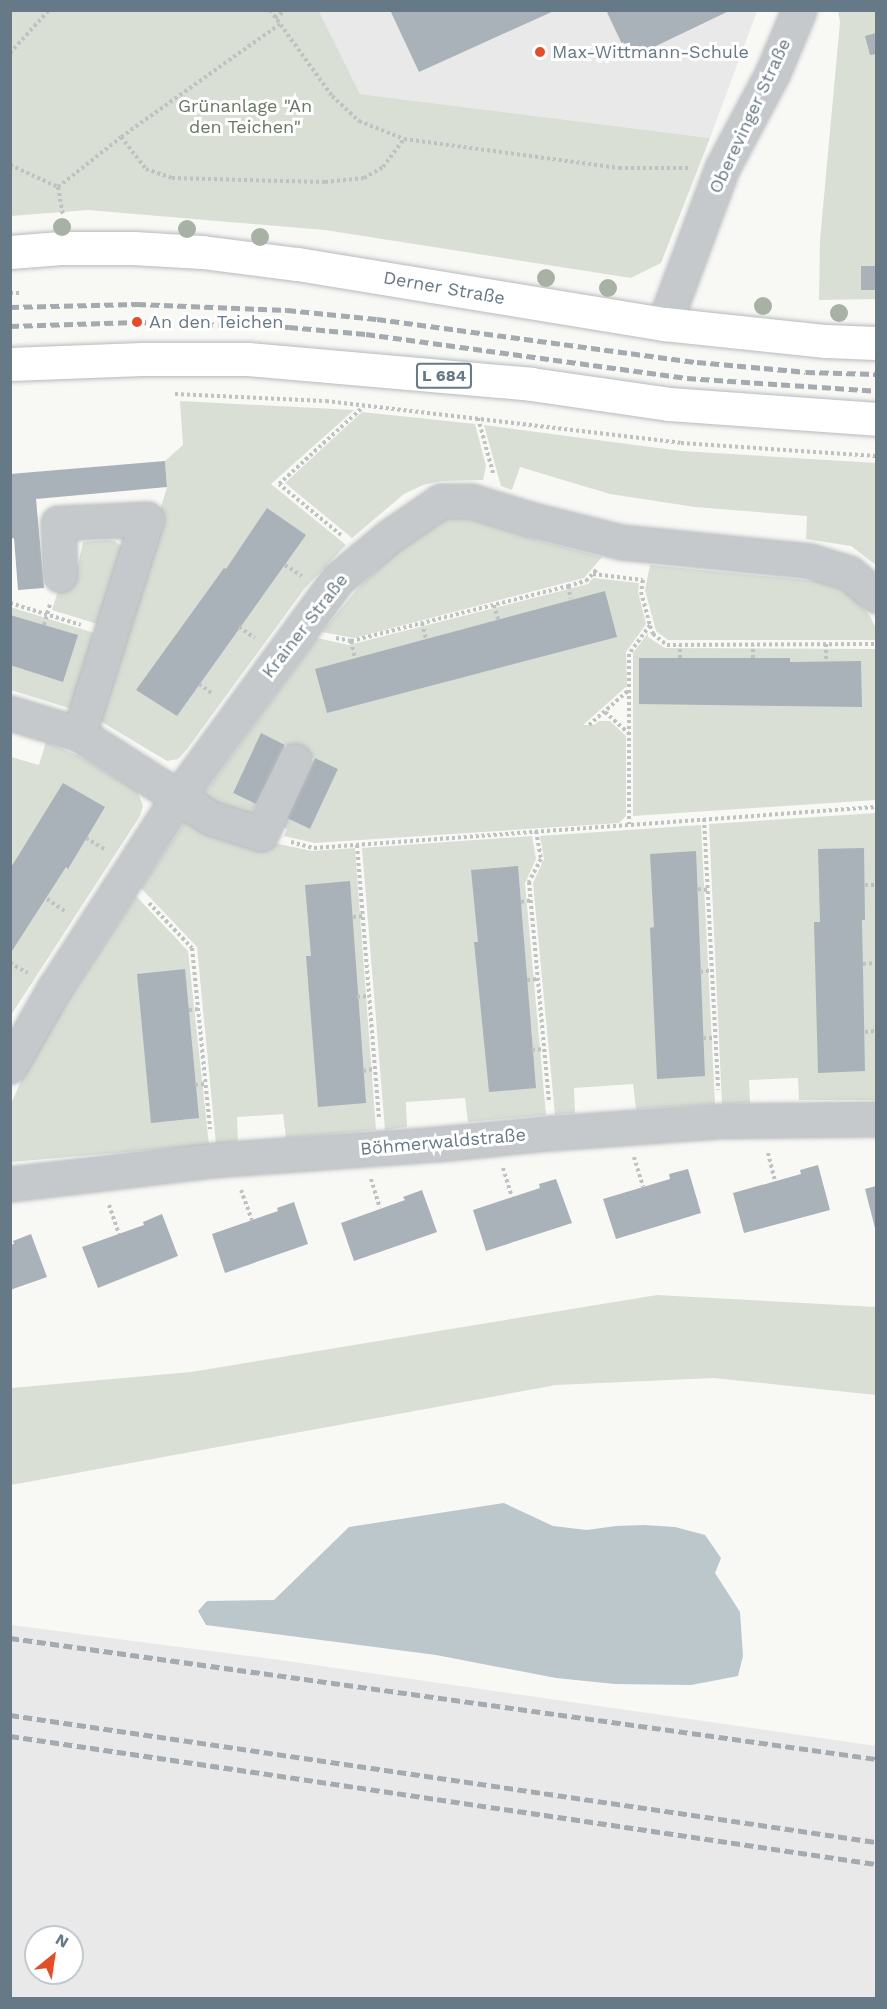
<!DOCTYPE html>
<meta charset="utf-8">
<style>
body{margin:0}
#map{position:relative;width:887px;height:2009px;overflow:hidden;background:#f8f8f5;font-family:"Work Sans",sans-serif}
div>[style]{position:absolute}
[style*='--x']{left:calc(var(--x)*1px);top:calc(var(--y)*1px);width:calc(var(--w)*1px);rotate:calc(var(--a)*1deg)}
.built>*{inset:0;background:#e8e9e8}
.green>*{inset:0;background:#d9dfd5}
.water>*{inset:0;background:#bbc7ca}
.building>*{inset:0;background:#a9b2b8}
.path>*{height:4px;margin-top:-2px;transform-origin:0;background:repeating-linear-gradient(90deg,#bfc1c3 0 3px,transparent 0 6px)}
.roads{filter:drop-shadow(0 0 2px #b6bbbe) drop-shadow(0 0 2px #b6bbbe)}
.minor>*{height:33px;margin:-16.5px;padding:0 16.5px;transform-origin:16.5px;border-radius:16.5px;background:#c5c9cc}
.major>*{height:33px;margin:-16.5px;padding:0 16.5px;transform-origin:16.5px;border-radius:16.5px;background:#fff}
.rail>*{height:4.5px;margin-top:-2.25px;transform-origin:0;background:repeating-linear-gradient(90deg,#a3abb0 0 9px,transparent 0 13.5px)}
.trees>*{width:18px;height:18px;margin:-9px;border-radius:50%;background:#a8b2a4}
.dots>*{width:16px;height:16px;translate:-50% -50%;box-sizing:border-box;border:3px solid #fff;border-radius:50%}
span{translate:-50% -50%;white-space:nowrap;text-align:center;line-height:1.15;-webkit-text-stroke:6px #fff;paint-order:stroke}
.shield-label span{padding:2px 4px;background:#fff;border:2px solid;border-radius:4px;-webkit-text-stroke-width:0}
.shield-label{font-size:16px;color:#667986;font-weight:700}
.poi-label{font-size:18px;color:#667986}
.left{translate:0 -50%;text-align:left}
.park-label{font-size:18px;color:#667861}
.street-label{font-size:18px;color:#667986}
.frame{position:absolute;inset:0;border:12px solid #667986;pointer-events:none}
.north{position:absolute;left:24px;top:1925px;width:60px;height:60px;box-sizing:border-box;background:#fff;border:2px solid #c2c9cf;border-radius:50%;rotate:30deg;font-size:16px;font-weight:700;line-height:24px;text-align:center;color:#667986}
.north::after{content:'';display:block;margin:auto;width:21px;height:27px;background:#e64d26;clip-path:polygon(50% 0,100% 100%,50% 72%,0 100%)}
</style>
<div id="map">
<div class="built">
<div style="clip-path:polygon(319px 11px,757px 11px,710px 138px,360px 94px)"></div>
<div style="clip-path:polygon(evenodd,11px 1625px,280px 1660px,876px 1746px,876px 1998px,11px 1998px,11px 1625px,36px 1937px,72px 1937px,72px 1973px,36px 1973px,36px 1937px)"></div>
</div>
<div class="green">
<div style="clip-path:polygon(11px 10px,319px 11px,360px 94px,710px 138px,661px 263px,631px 278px,325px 230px,88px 210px,11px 216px)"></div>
<div style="clip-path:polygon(838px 11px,876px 11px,876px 299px,819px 300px,820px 240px,840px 22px)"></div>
<div style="clip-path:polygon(180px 401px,354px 410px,271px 484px,346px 545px,304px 589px,187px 749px,178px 759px,167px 761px,97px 719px,167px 487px,165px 461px,183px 445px)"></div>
<div style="clip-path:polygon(362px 412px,475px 424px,486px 466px,483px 480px,441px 481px,423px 485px,404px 494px,352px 538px,285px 483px)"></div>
<div style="clip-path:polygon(484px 425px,681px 451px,876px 463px,876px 565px,851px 546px,806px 539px,807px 516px,695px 507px,610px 494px,520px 467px,512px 490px,501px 486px)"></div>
<div style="clip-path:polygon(461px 518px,479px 521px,540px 541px,602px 557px,584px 578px,354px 638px,322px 632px,359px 587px,394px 554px,419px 533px,446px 519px)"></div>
<div style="clip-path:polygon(107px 540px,115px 541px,122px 547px,104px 626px,52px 610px,64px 572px,73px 571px,78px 565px,83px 542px)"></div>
<div style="clip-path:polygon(650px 565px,817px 581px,837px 587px,853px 597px,870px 616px,876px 629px,876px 640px,668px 640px,656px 631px,645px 590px)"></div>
<div style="clip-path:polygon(593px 578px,639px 583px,638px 592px,646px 624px,626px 652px,627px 686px,583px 725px,594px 725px,599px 721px,610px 721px,626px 736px,626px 816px,619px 823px,314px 843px,284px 836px,287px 829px,283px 827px,287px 818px,310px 829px,338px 769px,261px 734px,233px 793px,256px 804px,245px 821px,202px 797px,317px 638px,349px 645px,588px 584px)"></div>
<div style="clip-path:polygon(10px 607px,101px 635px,75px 710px,11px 690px)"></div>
<div style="clip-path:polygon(648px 633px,648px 637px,665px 648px,876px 649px,876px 800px,633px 816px,633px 653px)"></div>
<div style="clip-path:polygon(46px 742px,79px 756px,138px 792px,143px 806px,140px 816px,11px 1015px,11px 757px,39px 765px)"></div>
<div style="clip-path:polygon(876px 813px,876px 1100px,799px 1100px,798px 1078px,749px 1080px,750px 1103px,722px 1104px,709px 824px)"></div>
<div style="clip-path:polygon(187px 819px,241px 836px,312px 851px,355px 848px,376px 1130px,286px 1138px,283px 1114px,237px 1117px,238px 1141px,216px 1144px,197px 947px,141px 888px)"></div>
<div style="clip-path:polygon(701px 825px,715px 1104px,636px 1109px,633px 1084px,574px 1088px,575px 1113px,555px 1115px,533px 883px,544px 859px,540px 836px)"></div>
<div style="clip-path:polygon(532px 836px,536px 859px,525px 883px,546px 1115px,468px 1122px,465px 1098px,406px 1102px,407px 1127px,385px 1130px,362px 848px)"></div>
<div style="clip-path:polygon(136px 896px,188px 951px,209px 1145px,11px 1162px,11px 1104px,23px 1076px,55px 1019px)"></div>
<div style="clip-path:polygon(657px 1295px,876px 1307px,876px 1395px,714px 1378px,556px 1385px,11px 1485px,11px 1388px,191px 1372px)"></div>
</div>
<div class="water">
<div style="clip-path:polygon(504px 1503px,553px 1526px,587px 1530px,616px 1526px,644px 1525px,675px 1527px,705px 1535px,721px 1558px,715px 1573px,740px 1612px,743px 1656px,738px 1676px,691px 1685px,615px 1684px,556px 1678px,436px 1655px,206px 1625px,198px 1611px,207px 1601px,274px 1600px,349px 1527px)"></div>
</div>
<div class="building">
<div style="clip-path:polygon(390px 10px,556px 10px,419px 72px)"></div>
<div style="clip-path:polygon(606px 10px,731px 10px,629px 59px)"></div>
<div style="clip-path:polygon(876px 33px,876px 54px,870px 55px,865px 36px)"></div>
<div style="clip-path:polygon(861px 266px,876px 266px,876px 290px,861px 290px)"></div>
<div style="clip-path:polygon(165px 461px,167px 487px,36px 499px,44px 588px,18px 590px,14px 538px,10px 539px,10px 474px)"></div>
<div style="clip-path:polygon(267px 508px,306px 535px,177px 716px,136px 690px,224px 568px,226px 569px)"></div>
<div style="clip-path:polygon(605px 591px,617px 637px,327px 713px,315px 669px)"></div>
<div style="clip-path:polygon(10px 615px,78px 635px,63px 682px,10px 665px)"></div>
<div style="clip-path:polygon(639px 658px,790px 658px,790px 662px,861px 661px,862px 707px,639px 704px)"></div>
<div style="clip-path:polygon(261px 733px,285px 745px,256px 804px,233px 793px)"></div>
<div style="clip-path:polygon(315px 758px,338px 769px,310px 829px,287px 818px)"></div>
<div style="clip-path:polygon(63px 783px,105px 807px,68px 869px,66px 867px,10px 954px,10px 869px)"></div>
<div style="clip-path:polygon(864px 848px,865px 920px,862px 920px,865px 1071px,818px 1073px,814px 922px,820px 922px,818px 849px)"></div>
<div style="clip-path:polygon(696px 851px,705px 1076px,657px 1079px,650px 928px,654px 927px,650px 854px)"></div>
<div style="clip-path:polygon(518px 866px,536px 1088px,489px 1092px,474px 942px,478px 942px,471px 870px)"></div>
<div style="clip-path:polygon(350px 881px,366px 1103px,318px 1107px,306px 956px,311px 956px,305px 885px)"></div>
<div style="clip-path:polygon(185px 969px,199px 1118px,151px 1123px,137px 974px)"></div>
<div style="clip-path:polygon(818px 1165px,830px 1210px,744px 1233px,733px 1193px,801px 1174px,800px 1170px)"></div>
<div style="clip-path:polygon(688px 1169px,701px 1213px,616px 1239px,603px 1199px,670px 1179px,669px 1174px)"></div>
<div style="clip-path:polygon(556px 1179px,572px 1223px,486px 1251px,473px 1210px,540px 1188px,539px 1184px)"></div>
<div style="clip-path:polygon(876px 1186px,876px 1232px,865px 1189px)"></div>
<div style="clip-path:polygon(422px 1190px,437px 1232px,354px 1261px,341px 1223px,405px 1200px,403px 1197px)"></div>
<div style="clip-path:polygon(294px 1202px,308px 1244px,225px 1273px,212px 1234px,278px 1211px,277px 1208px)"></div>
<div style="clip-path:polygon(162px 1214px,178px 1256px,98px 1288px,82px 1247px,144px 1225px,143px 1222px)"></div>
<div style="clip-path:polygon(31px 1234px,47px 1277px,10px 1290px,10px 1245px,14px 1244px,13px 1241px)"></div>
</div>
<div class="path">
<div style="--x:270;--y:10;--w:106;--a:54.2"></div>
<div style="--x:332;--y:96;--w:37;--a:43"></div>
<div style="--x:359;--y:121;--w:48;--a:21.8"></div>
<div style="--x:404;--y:139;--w:217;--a:7.7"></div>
<div style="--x:619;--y:168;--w:70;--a:0"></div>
<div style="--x:275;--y:18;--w:14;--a:-36"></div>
<div style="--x:10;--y:53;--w:58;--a:-47.8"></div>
<div style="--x:121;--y:137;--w:195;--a:-35.4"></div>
<div style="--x:10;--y:165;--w:53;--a:24.6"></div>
<div style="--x:58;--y:187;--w:29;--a:80"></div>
<div style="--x:58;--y:187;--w:80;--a:-38.4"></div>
<div style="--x:121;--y:137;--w:41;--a:52"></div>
<div style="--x:146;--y:169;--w:28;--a:19"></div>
<div style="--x:172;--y:178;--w:153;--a:1.5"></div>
<div style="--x:325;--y:182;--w:39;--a:-6"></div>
<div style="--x:364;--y:178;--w:22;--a:-30"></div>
<div style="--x:383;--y:167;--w:35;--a:-53"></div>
<div style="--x:10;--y:293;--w:12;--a:0"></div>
<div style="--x:175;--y:394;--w:151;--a:2.7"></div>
<div style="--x:326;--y:401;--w:357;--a:6.7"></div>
<div style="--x:681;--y:443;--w:195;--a:3.8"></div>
<div style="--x:478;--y:418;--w:57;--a:74.7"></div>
<div style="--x:341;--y:535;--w:80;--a:-140.6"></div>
<div style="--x:279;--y:484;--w:115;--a:-42.5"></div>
<div style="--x:285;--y:565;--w:20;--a:33"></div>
<div style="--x:593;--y:574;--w:50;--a:6.8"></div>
<div style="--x:643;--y:580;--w:12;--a:99"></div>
<div style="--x:641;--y:592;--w:34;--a:75"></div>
<div style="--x:650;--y:625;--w:36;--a:126"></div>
<div style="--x:629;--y:654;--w:170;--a:90"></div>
<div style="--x:568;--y:586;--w:13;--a:77"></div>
<div style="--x:10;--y:603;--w:74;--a:17.2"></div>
<div style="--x:494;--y:605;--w:15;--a:74"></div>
<div style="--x:422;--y:623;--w:16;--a:76"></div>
<div style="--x:44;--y:625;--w:22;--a:-74"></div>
<div style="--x:650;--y:626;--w:9;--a:69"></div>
<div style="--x:653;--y:634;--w:18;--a:38"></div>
<div style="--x:667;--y:645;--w:209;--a:-0.3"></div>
<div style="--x:239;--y:627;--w:19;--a:35"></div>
<div style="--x:336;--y:638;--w:15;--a:11"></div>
<div style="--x:351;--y:641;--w:224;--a:-14.2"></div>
<div style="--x:568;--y:586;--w:19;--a:-16"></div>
<div style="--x:586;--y:581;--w:16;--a:-47"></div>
<div style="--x:351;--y:641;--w:18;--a:77"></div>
<div style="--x:826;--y:644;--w:18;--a:90"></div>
<div style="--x:680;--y:658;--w:13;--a:-90"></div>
<div style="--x:753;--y:658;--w:13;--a:-90"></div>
<div style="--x:199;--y:684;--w:17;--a:36"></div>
<div style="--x:605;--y:712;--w:31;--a:42"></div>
<div style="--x:589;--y:725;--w:53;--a:-41.2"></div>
<div style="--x:704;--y:819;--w:271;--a:87"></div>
<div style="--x:536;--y:831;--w:28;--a:80"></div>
<div style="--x:541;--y:859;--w:26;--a:118"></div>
<div style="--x:529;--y:882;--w:221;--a:84.8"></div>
<div style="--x:86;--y:838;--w:23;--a:31"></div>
<div style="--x:291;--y:842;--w:24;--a:15"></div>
<div style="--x:314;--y:848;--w:563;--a:-4.17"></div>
<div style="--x:357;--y:845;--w:274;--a:85.4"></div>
<div style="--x:865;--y:885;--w:11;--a:0"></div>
<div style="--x:698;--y:889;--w:10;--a:6"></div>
<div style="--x:47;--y:899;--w:23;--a:34"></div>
<div style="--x:521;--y:902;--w:10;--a:-11"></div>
<div style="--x:149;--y:903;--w:62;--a:46.3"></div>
<div style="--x:192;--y:948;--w:182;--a:84.3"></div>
<div style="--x:353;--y:917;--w:10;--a:-6"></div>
<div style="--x:10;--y:963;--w:20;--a:30"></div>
<div style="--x:863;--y:964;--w:13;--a:-4"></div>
<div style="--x:700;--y:972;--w:12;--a:-9"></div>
<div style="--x:527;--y:980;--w:11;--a:-5"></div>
<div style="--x:357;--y:997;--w:12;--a:-5"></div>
<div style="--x:189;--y:1010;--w:10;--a:-6"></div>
<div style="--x:865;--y:1032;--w:11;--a:-5"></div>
<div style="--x:703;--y:1038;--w:12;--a:0"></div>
<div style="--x:532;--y:1050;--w:12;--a:-5"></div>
<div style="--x:363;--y:1071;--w:11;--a:-10"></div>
<div style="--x:195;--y:1085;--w:10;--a:-6"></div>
<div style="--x:768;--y:1153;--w:29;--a:76"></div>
<div style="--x:634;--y:1157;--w:31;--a:73"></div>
<div style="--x:503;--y:1168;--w:30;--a:73"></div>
<div style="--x:371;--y:1179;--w:30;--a:73"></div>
<div style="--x:241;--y:1190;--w:32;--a:70"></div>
<div style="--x:109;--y:1205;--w:31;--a:71"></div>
</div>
<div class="roads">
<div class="minor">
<div style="--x:664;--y:324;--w:166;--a:-69.6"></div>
<div style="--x:722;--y:168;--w:109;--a:-62"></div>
<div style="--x:773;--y:72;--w:67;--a:-67.2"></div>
<div style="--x:60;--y:575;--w:52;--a:-92.2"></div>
<div style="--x:58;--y:523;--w:89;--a:-2.6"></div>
<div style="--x:147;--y:519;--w:225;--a:107.6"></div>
<div style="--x:10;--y:713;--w:72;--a:16.9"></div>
<div style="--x:79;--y:734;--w:156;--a:32.5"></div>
<div style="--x:211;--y:818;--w:52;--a:17.7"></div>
<div style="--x:261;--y:834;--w:81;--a:-65.3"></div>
<div style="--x:10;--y:1066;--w:89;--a:-60.3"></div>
<div style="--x:54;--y:989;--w:230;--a:-57.1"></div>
<div style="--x:179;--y:796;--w:269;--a:-53.8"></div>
<div style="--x:338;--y:579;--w:67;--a:-39.6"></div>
<div style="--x:390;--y:536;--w:62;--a:-34.5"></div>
<div style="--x:441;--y:501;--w:30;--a:0"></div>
<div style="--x:471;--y:501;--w:61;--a:17.2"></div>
<div style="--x:529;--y:519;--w:95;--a:14"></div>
<div style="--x:621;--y:542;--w:190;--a:5.7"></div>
<div style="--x:810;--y:561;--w:41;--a:17.1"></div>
<div style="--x:849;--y:573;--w:35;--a:40"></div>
<div style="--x:10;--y:1184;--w:204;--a:-6.7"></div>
<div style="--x:213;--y:1160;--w:226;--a:-4.1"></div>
<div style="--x:438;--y:1144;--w:114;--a:-5.6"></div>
<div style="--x:551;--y:1133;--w:168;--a:-4.1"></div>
<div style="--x:719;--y:1121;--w:157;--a:-0.7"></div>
</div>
<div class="major">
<div style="--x:10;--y:252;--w:51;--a:-4.5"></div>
<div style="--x:61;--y:248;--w:72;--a:0"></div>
<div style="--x:133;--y:248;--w:69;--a:3.3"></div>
<div style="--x:202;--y:252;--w:96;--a:7.2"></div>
<div style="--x:297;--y:264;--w:372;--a:9.3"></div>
<div style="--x:664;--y:324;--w:163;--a:6"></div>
<div style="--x:826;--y:341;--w:50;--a:2.3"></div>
<div style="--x:10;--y:364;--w:132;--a:-2.2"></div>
<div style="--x:142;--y:359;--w:106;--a:0"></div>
<div style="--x:248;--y:359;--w:284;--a:5"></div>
<div style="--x:531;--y:384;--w:139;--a:8.2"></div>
<div style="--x:669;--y:404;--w:208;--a:4.1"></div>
</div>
</div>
<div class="rail">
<div style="--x:10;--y:307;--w:127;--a:-1.4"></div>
<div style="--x:137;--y:304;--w:150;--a:2.3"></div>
<div style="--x:287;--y:310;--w:90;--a:5.7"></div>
<div style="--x:377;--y:319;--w:323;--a:7.7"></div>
<div style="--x:697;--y:362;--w:109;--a:5.2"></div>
<div style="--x:806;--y:372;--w:70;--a:1.6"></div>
<div style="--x:10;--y:326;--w:127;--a:-1.8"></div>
<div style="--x:137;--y:322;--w:152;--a:1.9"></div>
<div style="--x:289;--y:327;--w:77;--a:5.2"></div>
<div style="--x:366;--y:334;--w:324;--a:7.8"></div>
<div style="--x:687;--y:378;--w:189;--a:3.9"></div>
<div style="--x:10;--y:1638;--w:874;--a:7.95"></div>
<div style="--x:10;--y:1715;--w:875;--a:8.34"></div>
<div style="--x:10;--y:1736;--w:875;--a:8.41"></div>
</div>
<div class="trees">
<div style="left:62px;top:227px"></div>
<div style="left:187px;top:229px"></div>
<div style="left:260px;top:237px"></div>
<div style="left:546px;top:278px"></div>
<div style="left:608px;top:288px"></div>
<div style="left:763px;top:306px"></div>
<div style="left:839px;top:313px"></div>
</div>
<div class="dots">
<div style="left:540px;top:52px;background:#e64d26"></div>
<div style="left:137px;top:322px;background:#e64d26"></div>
</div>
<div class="shield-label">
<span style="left:444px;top:376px">L 684</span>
</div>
<div class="poi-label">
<span class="left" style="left:552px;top:52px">Max-Wittmann-Schule</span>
<span class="left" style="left:149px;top:322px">An den Teichen</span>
</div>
<div class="park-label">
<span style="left:245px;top:117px">Grünanlage "An<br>den Teichen"</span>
</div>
<div class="street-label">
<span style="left:750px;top:116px;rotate:-65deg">Oberevinger Straße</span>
<span style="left:444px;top:288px;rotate:10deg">Derner Straße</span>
<span style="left:305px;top:626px;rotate:-52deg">Krainer Straße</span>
<span style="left:443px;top:1142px;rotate:-5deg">Böhmerwaldstraße</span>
</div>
<div class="frame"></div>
<div class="north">N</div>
</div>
